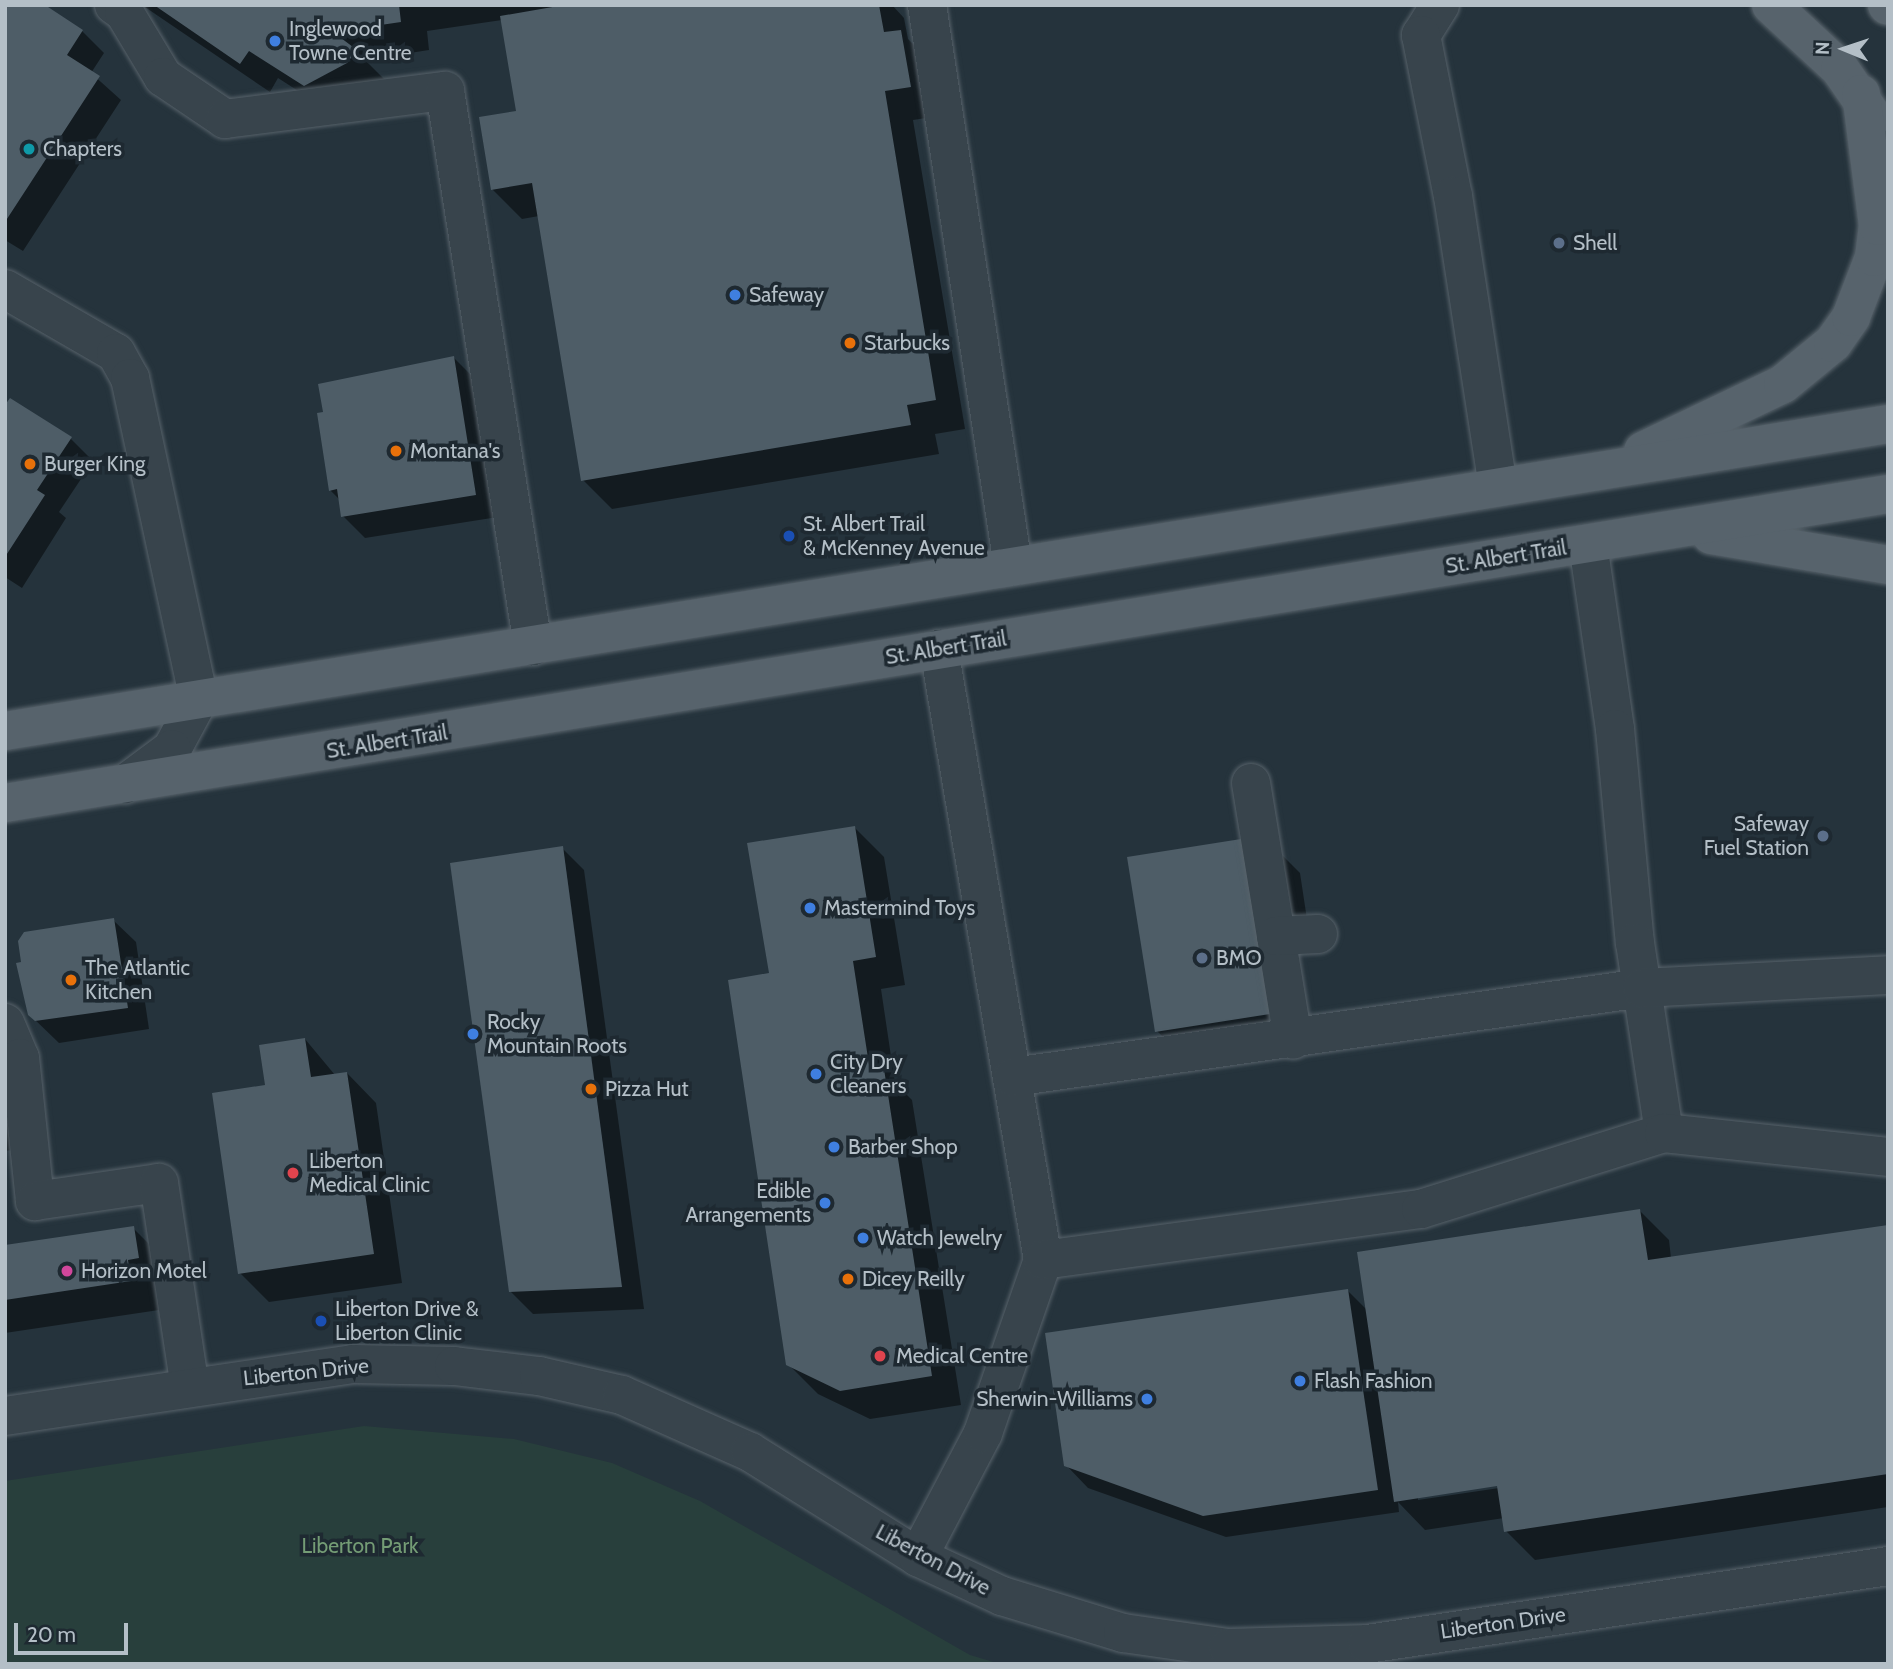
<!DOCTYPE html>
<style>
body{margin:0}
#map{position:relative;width:1893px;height:1669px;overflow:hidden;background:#25333c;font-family:Cabin,sans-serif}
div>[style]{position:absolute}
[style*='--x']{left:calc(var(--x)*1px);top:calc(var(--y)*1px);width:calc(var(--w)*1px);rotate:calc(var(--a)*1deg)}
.green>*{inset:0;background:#283f3c}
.shadow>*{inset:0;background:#0007}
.building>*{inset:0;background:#4e5d67}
.roads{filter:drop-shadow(0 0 2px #57626a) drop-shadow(0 0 2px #57626a)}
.minor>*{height:38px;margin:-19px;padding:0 19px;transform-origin:19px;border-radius:19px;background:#38444c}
.major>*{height:38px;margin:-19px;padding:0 19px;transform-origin:19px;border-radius:19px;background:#57636c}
.dots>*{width:19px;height:19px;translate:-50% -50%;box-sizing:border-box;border:4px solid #1e2931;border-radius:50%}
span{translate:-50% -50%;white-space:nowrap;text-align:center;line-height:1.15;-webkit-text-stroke:7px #1e2931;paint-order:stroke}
.poi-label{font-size:21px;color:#b4bfc7}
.left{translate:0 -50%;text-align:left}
.right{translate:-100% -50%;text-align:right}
.street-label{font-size:21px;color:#b4bfc7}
.park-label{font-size:21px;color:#749c75}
.frame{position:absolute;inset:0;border:7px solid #b4bfc7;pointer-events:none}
.north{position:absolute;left:1809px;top:14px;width:70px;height:70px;-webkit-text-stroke:5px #1e2931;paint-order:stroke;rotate:272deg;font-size:19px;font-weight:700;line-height:28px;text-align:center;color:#b4bfc7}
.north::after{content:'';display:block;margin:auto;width:24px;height:32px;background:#b4bfc7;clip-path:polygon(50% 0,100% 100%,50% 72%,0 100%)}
.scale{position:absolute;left:14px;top:1623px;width:114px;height:32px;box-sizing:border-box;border:4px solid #b4bfc7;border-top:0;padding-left:9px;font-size:21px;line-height:24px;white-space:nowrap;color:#b4bfc7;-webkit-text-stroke:5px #1e2931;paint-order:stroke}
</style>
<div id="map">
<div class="green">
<div style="clip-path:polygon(364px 1426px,514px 1439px,612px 1463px,700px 1501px,970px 1655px,1000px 1664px,5px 1664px,5px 1481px)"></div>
</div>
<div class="shadow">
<div style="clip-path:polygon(5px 5px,82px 31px,104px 53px,91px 73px,121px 100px,23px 251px,5px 240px)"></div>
<div style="clip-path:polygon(142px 5px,892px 5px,904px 18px,908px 39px,930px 61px,939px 116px,913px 120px,965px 429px,935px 434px,939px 454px,612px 509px,583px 480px,539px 216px,522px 219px,492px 189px,518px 112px,502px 20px,427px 31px,429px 50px,365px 60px,385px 80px,334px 114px,278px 78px,270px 92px)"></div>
<div style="clip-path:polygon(454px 358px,476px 380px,498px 517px,365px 538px,343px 516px,340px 500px,330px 490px,325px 414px)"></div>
<div style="clip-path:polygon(5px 408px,71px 439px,93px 461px,59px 512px,66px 518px,22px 588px,5px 577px)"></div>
<div style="clip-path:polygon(855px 828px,884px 857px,905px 985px,881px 989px,895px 1083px,912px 1100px,961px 1405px,870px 1419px,818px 1394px,788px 1364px,771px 975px)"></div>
<div style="clip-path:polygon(1271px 844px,1300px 873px,1308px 926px,1281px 930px,1298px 1043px,1186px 1060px,1157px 1031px)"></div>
<div style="clip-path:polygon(562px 848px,584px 870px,644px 1309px,533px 1314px,511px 1292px)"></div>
<div style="clip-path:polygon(113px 920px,136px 942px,149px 1029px,59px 1043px,30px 1015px,18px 964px)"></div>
<div style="clip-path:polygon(305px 1039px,335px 1075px,347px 1073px,376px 1103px,402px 1283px,269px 1302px,240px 1273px)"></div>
<div style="clip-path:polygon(5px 1089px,22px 1149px,5px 1151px)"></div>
<div style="clip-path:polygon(evenodd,1639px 1210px,1669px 1240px,1671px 1258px,1888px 1227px,1888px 1507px,1535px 1560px,1506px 1531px,1504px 1518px,1425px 1530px,1398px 1502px,1399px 1512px,1226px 1537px,1088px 1488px,1066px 1465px,1348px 1291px,1367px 1310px,1639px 1210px,1505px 1483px,1506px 1487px,1418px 1500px,1418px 1496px,1505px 1483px)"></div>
<div style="clip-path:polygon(133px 1228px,162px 1257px,159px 1310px,5px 1333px,5px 1247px)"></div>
</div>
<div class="building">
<div style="clip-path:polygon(5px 5px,45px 5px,83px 30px,67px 55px,100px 76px,5px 222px)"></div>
<div style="clip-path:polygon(154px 5px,399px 5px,401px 22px,333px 32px,357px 50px,347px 63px,304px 86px,249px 51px,240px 64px)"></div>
<div style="clip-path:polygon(564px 5px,879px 5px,884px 32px,901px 30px,911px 87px,885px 91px,936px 400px,907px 405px,911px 425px,581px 481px,532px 183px,491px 190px,479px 117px,516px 111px,500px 16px)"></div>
<div style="clip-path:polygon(454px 356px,476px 495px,341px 517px,337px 489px,329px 491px,317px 413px,323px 412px,318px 384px)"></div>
<div style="clip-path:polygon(10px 398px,72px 437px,37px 490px,45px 495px,5px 557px,5px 405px)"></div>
<div style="clip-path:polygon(855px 826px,876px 957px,853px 961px,870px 1071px,884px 1069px,932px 1376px,840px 1391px,786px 1365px,728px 980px,769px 973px,747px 843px)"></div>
<div style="clip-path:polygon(1241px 839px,1270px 1014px,1155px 1032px,1127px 857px)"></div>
<div style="clip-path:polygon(563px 846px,622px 1287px,509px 1292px,450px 863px)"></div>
<div style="clip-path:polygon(114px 918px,128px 1008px,35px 1021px,28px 1015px,16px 963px,21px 962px,18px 941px,24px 932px)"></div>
<div style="clip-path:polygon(305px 1038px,311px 1077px,347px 1072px,374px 1254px,238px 1274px,212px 1093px,265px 1085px,259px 1045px)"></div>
<div style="clip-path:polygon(1640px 1209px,1648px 1260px,1888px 1225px,1888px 1474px,1504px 1532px,1497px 1486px,1394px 1502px,1357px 1252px)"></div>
<div style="clip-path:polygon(134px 1226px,139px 1258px,128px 1260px,131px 1281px,5px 1300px,5px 1245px)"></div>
<div style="clip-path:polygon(1348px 1289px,1378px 1490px,1203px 1516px,1064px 1466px,1045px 1333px)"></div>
</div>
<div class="roads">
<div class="minor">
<div style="--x:114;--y:5;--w:12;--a:35"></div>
<div style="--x:124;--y:12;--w:76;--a:59"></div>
<div style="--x:163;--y:77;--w:75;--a:34.1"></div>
<div style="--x:225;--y:119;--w:222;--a:-7.3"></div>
<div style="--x:445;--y:91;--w:562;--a:80.99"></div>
<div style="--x:927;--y:5;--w:568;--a:81.28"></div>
<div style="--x:1440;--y:5;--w:36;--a:122"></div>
<div style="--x:1421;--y:35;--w:164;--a:78.8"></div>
<div style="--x:1453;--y:196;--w:294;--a:81.2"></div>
<div style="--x:5;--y:289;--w:128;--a:30"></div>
<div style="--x:116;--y:353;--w:29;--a:61"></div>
<div style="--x:130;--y:378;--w:328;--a:77.9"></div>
<div style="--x:199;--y:699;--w:57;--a:118.4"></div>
<div style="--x:172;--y:749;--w:59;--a:143.3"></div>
<div style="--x:1588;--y:544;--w:187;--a:81.7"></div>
<div style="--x:1615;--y:729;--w:215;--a:84.7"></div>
<div style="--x:1635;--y:943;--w:192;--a:81.3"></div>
<div style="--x:939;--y:649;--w:620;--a:80.34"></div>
<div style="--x:1251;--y:783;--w:260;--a:80.7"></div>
<div style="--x:1276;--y:936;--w:42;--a:-2.7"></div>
<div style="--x:5;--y:1023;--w:38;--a:67"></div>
<div style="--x:20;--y:1058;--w:144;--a:84"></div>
<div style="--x:35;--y:1201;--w:125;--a:-8.3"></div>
<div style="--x:159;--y:1183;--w:206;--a:81.4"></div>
<div style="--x:1013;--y:1077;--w:635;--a:-8.05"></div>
<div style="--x:1642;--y:988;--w:246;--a:-3"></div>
<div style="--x:5;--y:1416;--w:352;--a:-8.5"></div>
<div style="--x:353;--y:1364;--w:101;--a:1.1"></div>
<div style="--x:454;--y:1366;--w:86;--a:6.7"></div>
<div style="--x:539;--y:1376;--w:85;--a:12.9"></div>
<div style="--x:622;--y:1395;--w:140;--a:24"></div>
<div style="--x:750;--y:1452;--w:198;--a:32"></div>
<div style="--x:918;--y:1557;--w:93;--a:24.9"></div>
<div style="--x:1002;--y:1596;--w:127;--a:17"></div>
<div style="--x:1123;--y:1633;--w:106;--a:8.1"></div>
<div style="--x:1228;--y:1648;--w:139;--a:-1.6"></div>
<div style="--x:1367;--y:1644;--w:527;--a:-8.51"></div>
<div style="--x:918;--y:1557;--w:140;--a:-62.3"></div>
<div style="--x:983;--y:1433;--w:183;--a:-70.9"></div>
<div style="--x:1043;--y:1260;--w:381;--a:-7.7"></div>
<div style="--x:1421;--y:1209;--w:255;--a:-17.4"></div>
<div style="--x:1664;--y:1133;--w:225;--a:6.1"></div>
</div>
<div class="major">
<div style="--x:1771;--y:5;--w:94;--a:42.8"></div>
<div style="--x:1840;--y:69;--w:58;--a:55.5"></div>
<div style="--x:1887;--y:5;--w:1;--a:45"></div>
<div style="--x:1643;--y:451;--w:155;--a:-25.6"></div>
<div style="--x:1783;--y:384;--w:65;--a:-39.4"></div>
<div style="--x:1833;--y:343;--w:32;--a:-55"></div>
<div style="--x:1851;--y:317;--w:64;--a:-69"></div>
<div style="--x:1874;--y:257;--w:31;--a:-83"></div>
<div style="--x:1878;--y:226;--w:133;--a:-97.3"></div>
<div style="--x:1711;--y:535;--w:180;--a:9.6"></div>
<div style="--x:5;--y:731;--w:1908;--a:-9.26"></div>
<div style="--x:5;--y:803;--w:1908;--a:-9.32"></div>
</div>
</div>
<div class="dots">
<div style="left:275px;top:41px;background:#3f7fe0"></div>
<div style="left:29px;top:149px;background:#0f9aa8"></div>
<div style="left:1559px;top:243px;background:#5c6f8a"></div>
<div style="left:735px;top:295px;background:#3f7fe0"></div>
<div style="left:850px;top:343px;background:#e8710a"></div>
<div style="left:396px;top:451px;background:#e8710a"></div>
<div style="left:30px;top:464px;background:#e8710a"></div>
<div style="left:789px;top:536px;background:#1a4fb4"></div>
<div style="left:1823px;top:836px;background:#5c6f8a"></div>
<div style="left:810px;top:908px;background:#3f7fe0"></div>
<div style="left:1202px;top:958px;background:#5c6f8a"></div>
<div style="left:71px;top:980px;background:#e8710a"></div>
<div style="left:473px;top:1034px;background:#3f7fe0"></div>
<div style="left:816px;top:1074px;background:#3f7fe0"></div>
<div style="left:591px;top:1089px;background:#e8710a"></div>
<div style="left:834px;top:1147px;background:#3f7fe0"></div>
<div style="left:293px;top:1173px;background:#e0444e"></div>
<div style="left:825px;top:1203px;background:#3f7fe0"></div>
<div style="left:863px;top:1238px;background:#3f7fe0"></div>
<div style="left:67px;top:1271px;background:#d1479c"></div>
<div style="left:848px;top:1279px;background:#e8710a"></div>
<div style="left:321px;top:1321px;background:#1a4fb4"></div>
<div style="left:880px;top:1356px;background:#e0444e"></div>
<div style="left:1300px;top:1381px;background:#3f7fe0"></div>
<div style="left:1147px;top:1399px;background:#3f7fe0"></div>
</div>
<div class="poi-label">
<span class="left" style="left:289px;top:41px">Inglewood<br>Towne Centre</span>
<span class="left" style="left:43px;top:149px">Chapters</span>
<span class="left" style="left:1573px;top:243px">Shell</span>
<span class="left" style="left:749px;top:295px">Safeway</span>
<span class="left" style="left:864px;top:343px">Starbucks</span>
<span class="left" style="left:410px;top:451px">Montana's</span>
<span class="left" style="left:44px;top:464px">Burger King</span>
<span class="left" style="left:803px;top:536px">St. Albert Trail<br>&amp; McKenney Avenue</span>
<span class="right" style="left:1809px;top:836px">Safeway<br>Fuel Station</span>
<span class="left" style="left:824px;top:908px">Mastermind Toys</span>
<span class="left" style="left:1216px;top:958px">BMO</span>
<span class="left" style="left:85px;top:980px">The Atlantic<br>Kitchen</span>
<span class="left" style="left:487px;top:1034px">Rocky<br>Mountain Roots</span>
<span class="left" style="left:830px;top:1074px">City Dry<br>Cleaners</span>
<span class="left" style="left:605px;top:1089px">Pizza Hut</span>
<span class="left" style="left:848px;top:1147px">Barber Shop</span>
<span class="left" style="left:309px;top:1173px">Liberton<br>Medical Clinic</span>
<span class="right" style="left:811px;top:1203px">Edible<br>Arrangements</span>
<span class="left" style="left:877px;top:1238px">Watch Jewelry</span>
<span class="left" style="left:81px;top:1271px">Horizon Motel</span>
<span class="left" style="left:862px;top:1279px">Dicey Reilly</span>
<span class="left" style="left:335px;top:1321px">Liberton Drive &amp;<br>Liberton Clinic</span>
<span class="left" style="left:896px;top:1356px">Medical Centre</span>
<span class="left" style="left:1314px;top:1381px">Flash Fashion</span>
<span class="right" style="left:1133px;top:1399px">Sherwin-Williams</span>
</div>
<div class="street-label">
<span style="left:1506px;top:557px;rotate:-9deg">St. Albert Trail</span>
<span style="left:946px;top:648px;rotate:-9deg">St. Albert Trail</span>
<span style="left:387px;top:742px;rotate:-9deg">St. Albert Trail</span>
<span style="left:306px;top:1372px;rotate:-6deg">Liberton Drive</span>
<span style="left:933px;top:1560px;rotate:28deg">Liberton Drive</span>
<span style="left:1503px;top:1623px;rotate:-8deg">Liberton Drive</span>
</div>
<div class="park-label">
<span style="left:360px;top:1546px">Liberton Park</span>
</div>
<div class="frame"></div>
<div class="north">N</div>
<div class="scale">20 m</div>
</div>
